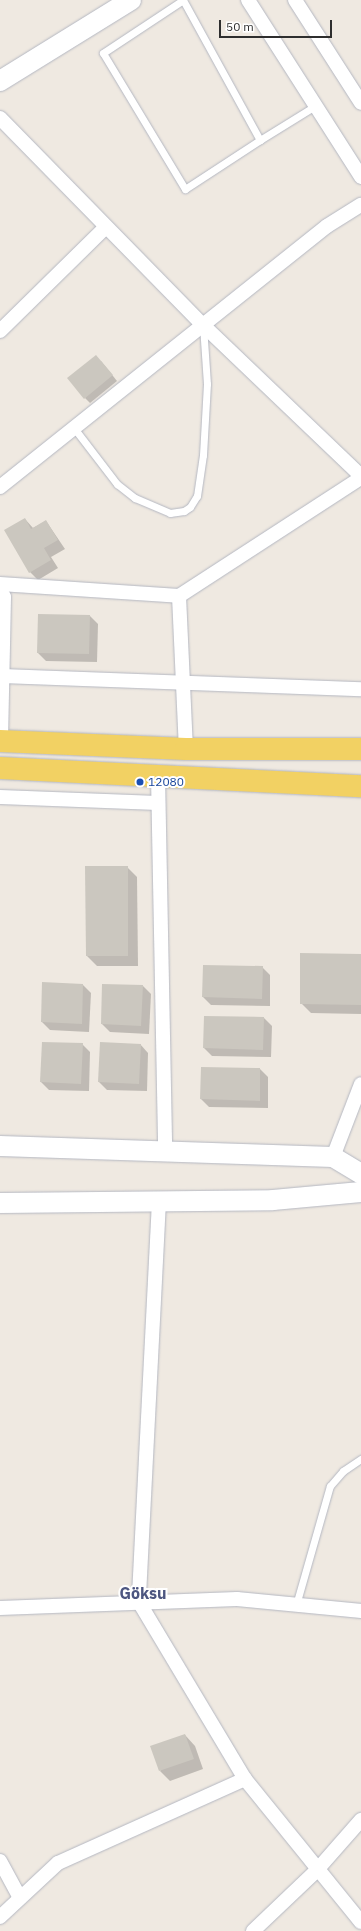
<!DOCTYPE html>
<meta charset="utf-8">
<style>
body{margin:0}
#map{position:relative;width:361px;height:1931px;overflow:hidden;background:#efe9e1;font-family:"IBM Plex Sans",sans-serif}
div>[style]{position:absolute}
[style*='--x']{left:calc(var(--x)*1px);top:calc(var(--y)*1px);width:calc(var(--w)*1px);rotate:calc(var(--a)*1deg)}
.shadow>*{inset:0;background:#0003}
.building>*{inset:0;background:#cbc7bf}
.roads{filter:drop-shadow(0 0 1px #b4b7c1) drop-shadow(0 0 1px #b4b7c1)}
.lane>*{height:7px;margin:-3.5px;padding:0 3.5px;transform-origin:3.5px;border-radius:3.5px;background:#fff}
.street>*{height:14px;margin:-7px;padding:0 7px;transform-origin:7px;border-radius:7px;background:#fff}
.secondary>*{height:20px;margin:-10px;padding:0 10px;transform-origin:10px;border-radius:10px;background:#fff}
.primary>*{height:22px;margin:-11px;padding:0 11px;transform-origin:11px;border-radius:11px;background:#f2d163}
.dots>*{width:11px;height:11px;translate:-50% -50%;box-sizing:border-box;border:2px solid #fff;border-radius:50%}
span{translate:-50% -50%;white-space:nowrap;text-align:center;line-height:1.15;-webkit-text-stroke:4px #fff;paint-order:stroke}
.transit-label{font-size:12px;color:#164399}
.left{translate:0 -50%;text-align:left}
.district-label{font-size:16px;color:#4d5680;font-weight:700}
.scale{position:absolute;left:219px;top:20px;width:113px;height:18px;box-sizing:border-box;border:2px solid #2e2e2e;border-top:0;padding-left:5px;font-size:12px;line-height:14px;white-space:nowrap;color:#2e2e2e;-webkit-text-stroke:3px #fff;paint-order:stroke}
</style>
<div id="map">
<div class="shadow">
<div style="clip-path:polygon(101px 361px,117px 381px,90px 403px,85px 398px)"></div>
<div style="clip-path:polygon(25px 519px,33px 528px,46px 521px,65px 549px,51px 557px,58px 568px,38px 580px,30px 572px)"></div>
<div style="clip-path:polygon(90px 616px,98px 624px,97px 662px,46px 661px,38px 653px)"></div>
<div style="clip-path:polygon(127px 867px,137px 877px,138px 966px,97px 966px,87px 956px)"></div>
<div style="clip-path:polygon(361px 955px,361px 1014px,311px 1013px,301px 1003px)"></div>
<div style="clip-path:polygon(262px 967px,270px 975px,270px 1006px,211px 1005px,203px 997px)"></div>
<div style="clip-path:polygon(83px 985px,91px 993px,89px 1032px,50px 1030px,42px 1022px)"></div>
<div style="clip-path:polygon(143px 986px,151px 994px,149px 1034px,110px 1032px,102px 1024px)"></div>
<div style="clip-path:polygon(264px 1018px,272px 1026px,271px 1057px,212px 1056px,204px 1048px)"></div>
<div style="clip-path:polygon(82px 1044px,90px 1052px,89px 1091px,49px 1090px,41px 1082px)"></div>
<div style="clip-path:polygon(140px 1044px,148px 1053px,147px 1091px,107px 1090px,99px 1082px)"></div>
<div style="clip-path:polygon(202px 1068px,260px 1069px,268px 1077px,268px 1108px,209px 1107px,201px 1099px)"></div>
<div style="clip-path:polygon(185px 1735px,195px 1746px,203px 1769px,170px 1781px,160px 1771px)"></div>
</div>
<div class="building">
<div style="clip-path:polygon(96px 355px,113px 375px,84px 399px,67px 378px)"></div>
<div style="clip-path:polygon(25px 518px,31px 529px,46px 520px,58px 540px,44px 548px,51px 560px,29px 573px,4px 530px)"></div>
<div style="clip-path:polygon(38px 614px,90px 615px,89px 654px,37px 653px)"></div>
<div style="clip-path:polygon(85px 866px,128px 866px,128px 956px,86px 956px)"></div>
<div style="clip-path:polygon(300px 953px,361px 954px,361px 1005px,300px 1004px)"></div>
<div style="clip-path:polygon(203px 965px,263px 966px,262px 999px,202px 997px)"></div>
<div style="clip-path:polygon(42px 982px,83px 984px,82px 1024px,41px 1022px)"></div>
<div style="clip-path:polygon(102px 984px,143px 985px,141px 1026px,101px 1024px)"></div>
<div style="clip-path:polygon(204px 1016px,264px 1017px,263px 1050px,203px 1048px)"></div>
<div style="clip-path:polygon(42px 1042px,83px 1043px,81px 1084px,40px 1082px)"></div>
<div style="clip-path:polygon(100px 1042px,141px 1044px,139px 1084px,98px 1082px)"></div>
<div style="clip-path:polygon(201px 1067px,260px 1068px,260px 1101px,200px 1099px)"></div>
<div style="clip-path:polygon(185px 1734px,194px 1759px,159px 1771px,150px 1746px)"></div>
</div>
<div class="roads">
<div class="lane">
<div style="--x:183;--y:0;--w:96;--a:146.5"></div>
<div style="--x:103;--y:53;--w:159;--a:58.9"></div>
<div style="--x:185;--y:189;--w:90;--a:-33.2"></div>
<div style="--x:183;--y:0;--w:160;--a:61.2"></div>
<div style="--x:260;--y:140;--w:65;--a:-31.7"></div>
<div style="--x:74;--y:428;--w:71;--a:52.5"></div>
<div style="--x:117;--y:484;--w:23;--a:38"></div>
<div style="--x:135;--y:498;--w:38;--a:23"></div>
<div style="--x:170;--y:513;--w:14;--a:-8"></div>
<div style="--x:184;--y:511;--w:7;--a:-34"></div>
<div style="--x:190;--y:507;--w:13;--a:-58"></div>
<div style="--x:197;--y:496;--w:41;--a:-81.7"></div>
<div style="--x:203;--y:455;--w:71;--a:-86.8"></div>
<div style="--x:207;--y:384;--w:58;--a:-93.9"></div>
<div style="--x:296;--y:1605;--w:124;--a:-74.1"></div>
<div style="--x:330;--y:1486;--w:20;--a:-49"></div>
<div style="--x:343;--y:1471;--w:22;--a:-34"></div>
</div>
<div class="street">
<div style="--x:248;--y:0;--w:210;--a:57.4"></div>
<div style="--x:295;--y:0;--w:122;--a:57.3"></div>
<div style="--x:0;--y:118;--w:290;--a:45.6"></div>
<div style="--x:203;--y:325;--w:219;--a:43.7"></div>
<div style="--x:0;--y:331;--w:148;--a:-44.5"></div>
<div style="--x:0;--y:487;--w:418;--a:-38.6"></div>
<div style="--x:327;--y:226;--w:40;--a:-32"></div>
<div style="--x:0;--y:584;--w:179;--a:3.8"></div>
<div style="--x:179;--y:596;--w:217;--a:-33"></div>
<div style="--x:0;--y:590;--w:8;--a:60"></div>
<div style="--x:4;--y:597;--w:144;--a:91.2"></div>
<div style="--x:179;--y:596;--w:153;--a:87.4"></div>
<div style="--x:2;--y:676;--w:359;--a:2.1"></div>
<div style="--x:158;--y:776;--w:375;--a:88.9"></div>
<div style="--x:0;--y:797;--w:158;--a:2.2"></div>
<div style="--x:333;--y:1157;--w:78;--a:-69"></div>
<div style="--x:159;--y:1201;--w:401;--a:92.9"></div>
<div style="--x:139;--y:1602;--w:206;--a:59.1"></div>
<div style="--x:245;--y:1779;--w:184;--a:51"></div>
<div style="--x:0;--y:1608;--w:237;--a:-2.2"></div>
<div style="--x:237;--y:1599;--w:125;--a:5.5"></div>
<div style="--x:0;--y:1861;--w:42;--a:61.6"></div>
<div style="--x:0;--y:1917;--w:79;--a:-43"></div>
<div style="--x:58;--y:1863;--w:205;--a:-24.2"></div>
<div style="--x:253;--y:1931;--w:88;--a:-43.6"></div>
<div style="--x:317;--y:1870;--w:67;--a:-48.7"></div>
</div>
<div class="secondary">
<div style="--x:0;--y:81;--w:154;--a:-31.7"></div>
<div style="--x:0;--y:1146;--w:333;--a:1.9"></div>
<div style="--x:333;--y:1157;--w:33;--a:31"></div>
<div style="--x:0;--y:1203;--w:273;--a:-0.6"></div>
<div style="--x:273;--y:1200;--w:88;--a:-5.2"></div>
</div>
<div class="primary">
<div style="--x:0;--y:741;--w:186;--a:2.5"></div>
<div style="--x:186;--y:749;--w:175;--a:0"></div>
<div style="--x:0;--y:768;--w:361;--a:2.9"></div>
</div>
</div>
<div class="dots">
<div style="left:140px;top:782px;background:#1a4fb4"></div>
</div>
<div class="transit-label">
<span class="left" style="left:148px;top:782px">12080</span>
</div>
<div class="district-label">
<span style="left:143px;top:1593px">Göksu</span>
</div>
<div class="scale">50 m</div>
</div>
